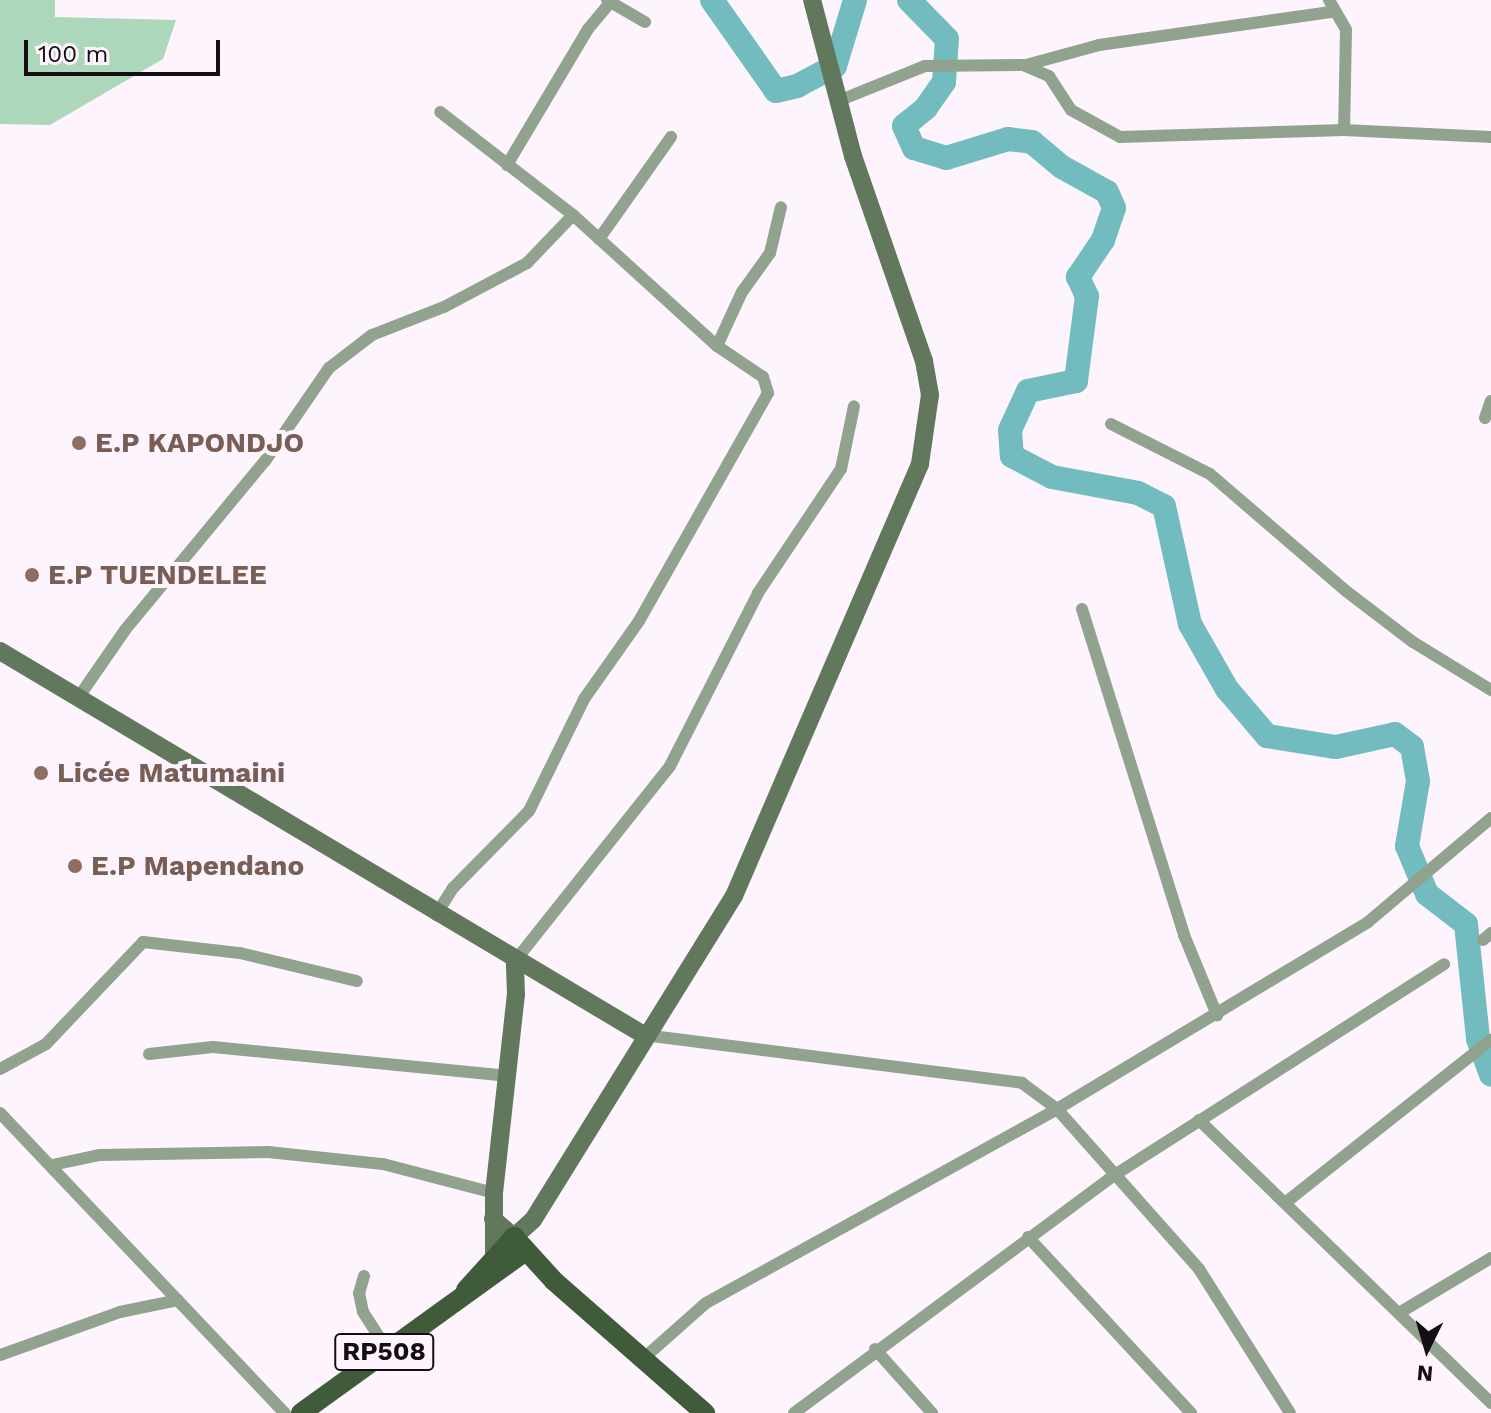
<!DOCTYPE html>
<meta charset="utf-8">
<style>
body{margin:0}
#map{position:relative;width:1491px;height:1413px;overflow:hidden;background:#fef4fd;font-family:"Work Sans",sans-serif}
div>[style]{position:absolute}
[style*='--x']{left:calc(var(--x)*1px);top:calc(var(--y)*1px);width:calc(var(--w)*1px);rotate:calc(var(--a)*1deg)}
.green>*{inset:0;background:#acd7ba}
.river>*{height:24px;margin:-12px;padding:0 12px;transform-origin:12px;border-radius:12px;background:#72bcc0}
.street>*{height:12px;margin:-6px;padding:0 6px;transform-origin:6px;border-radius:6px;background:#91a28e}
.secondary>*{height:18px;margin:-9px;padding:0 9px;transform-origin:9px;border-radius:9px;background:#61785c}
.primary>*{height:20px;margin:-10px;padding:0 10px;transform-origin:10px;border-radius:10px;background:#3f5b39}
.dots>*{width:22px;height:22px;translate:-50% -50%;box-sizing:border-box;border:4px solid #fef4fd;border-radius:50%}
span{translate:-50% -50%;white-space:nowrap;text-align:center;line-height:1.15;-webkit-text-stroke:8px #fef4fd;paint-order:stroke}
.shield-label span{padding:2px 6px;background:#fef4fd;border:2px solid;border-radius:6px;-webkit-text-stroke-width:0}
.shield-label{font-size:26px;color:#150d14;font-weight:700}
.education-label{font-size:28px;color:#785e54;font-weight:700}
.left{translate:0 -50%;text-align:left}
.north{position:absolute;left:1387px;top:1309px;width:80px;height:80px;-webkit-text-stroke:6px #fef4fd;paint-order:stroke;rotate:185deg;font-size:22px;font-weight:700;line-height:32px;text-align:center;color:#150d14}
.north::after{content:'';display:block;margin:auto;width:28px;height:36px;background:#150d14;clip-path:polygon(50% 0,100% 100%,50% 72%,0 100%)}
.scale{position:absolute;left:24px;top:40px;width:196px;height:36px;box-sizing:border-box;border:4px solid #150d14;border-top:0;padding-left:10px;font-size:24px;line-height:28px;white-space:nowrap;color:#150d14;-webkit-text-stroke:6px #fef4fd;paint-order:stroke}
</style>
<div id="map">
<div class="green">
<div style="clip-path:polygon(0 0,55px 0,55px 17px,176px 20px,163px 59px,50px 125px,0 124px)"></div>
</div>
<div class="river">
<div style="--x:712;--y:0;--w:111;--a:54.9"></div>
<div style="--x:776;--y:91;--w:22;--a:-13"></div>
<div style="--x:797;--y:86;--w:43;--a:-27.8"></div>
<div style="--x:835;--y:66;--w:69;--a:-73.1"></div>
<div style="--x:909;--y:0;--w:54;--a:45.7"></div>
<div style="--x:947;--y:39;--w:43;--a:94"></div>
<div style="--x:944;--y:82;--w:32;--a:125"></div>
<div style="--x:926;--y:108;--w:28;--a:141"></div>
<div style="--x:904;--y:126;--w:24;--a:66"></div>
<div style="--x:914;--y:148;--w:34;--a:17"></div>
<div style="--x:946;--y:158;--w:65;--a:-17"></div>
<div style="--x:1008;--y:139;--w:24;--a:7"></div>
<div style="--x:1032;--y:142;--w:39;--a:40"></div>
<div style="--x:1062;--y:167;--w:51;--a:29.1"></div>
<div style="--x:1107;--y:192;--w:17;--a:66"></div>
<div style="--x:1114;--y:208;--w:34;--a:109"></div>
<div style="--x:1103;--y:240;--w:45;--a:124"></div>
<div style="--x:1078;--y:277;--w:21;--a:65"></div>
<div style="--x:1087;--y:296;--w:86;--a:97.4"></div>
<div style="--x:1076;--y:381;--w:49;--a:168.2"></div>
<div style="--x:1028;--y:391;--w:43;--a:114.8"></div>
<div style="--x:1010;--y:430;--w:26;--a:86"></div>
<div style="--x:1012;--y:456;--w:45;--a:27.7"></div>
<div style="--x:1052;--y:477;--w:87;--a:10.5"></div>
<div style="--x:1138;--y:493;--w:29;--a:27"></div>
<div style="--x:1164;--y:506;--w:121;--a:77.6"></div>
<div style="--x:1190;--y:624;--w:75;--a:60.4"></div>
<div style="--x:1227;--y:689;--w:62;--a:49.6"></div>
<div style="--x:1267;--y:736;--w:70;--a:9.1"></div>
<div style="--x:1336;--y:747;--w:60;--a:-12.4"></div>
<div style="--x:1395;--y:734;--w:21;--a:37"></div>
<div style="--x:1412;--y:747;--w:35;--a:80"></div>
<div style="--x:1418;--y:781;--w:66;--a:99.6"></div>
<div style="--x:1407;--y:846;--w:52;--a:67.4"></div>
<div style="--x:1427;--y:894;--w:49;--a:37.6"></div>
<div style="--x:1466;--y:924;--w:116;--a:84"></div>
<div style="--x:1478;--y:1039;--w:38;--a:70"></div>
</div>
<div class="street">
<div style="--x:607;--y:0;--w:44;--a:30.1"></div>
<div style="--x:1329;--y:0;--w:34;--a:60"></div>
<div style="--x:1346;--y:30;--w:100;--a:91.1"></div>
<div style="--x:1026;--y:65;--w:76;--a:-15.3"></div>
<div style="--x:1099;--y:45;--w:234;--a:-8.1"></div>
<div style="--x:838;--y:101;--w:94;--a:-21.9"></div>
<div style="--x:925;--y:66;--w:98;--a:-0.6"></div>
<div style="--x:1023;--y:65;--w:28;--a:23"></div>
<div style="--x:1049;--y:76;--w:40;--a:57.1"></div>
<div style="--x:1071;--y:110;--w:56;--a:28.9"></div>
<div style="--x:1120;--y:137;--w:224;--a:-1.8"></div>
<div style="--x:1344;--y:130;--w:147;--a:2.7"></div>
<div style="--x:507;--y:165;--w:158;--a:-59.2"></div>
<div style="--x:588;--y:29;--w:34;--a:-50"></div>
<div style="--x:599;--y:239;--w:125;--a:-54.8"></div>
<div style="--x:717;--y:346;--w:60;--a:-65.2"></div>
<div style="--x:742;--y:292;--w:48;--a:-54.3"></div>
<div style="--x:770;--y:253;--w:47;--a:-76.6"></div>
<div style="--x:1485;--y:418;--w:18;--a:-71"></div>
<div style="--x:1111;--y:424;--w:111;--a:26.8"></div>
<div style="--x:1210;--y:474;--w:179;--a:40.7"></div>
<div style="--x:1346;--y:591;--w:84;--a:37.3"></div>
<div style="--x:1413;--y:642;--w:92;--a:31.6"></div>
<div style="--x:1082;--y:609;--w:342;--a:72.6"></div>
<div style="--x:1184;--y:935;--w:87;--a:67.6"></div>
<div style="--x:78;--y:698;--w:83;--a:-55.3"></div>
<div style="--x:125;--y:630;--w:219;--a:-50.4"></div>
<div style="--x:265;--y:461;--w:113;--a:-55.5"></div>
<div style="--x:329;--y:368;--w:54;--a:-37.5"></div>
<div style="--x:372;--y:335;--w:77;--a:-21.3"></div>
<div style="--x:444;--y:307;--w:94;--a:-27.9"></div>
<div style="--x:527;--y:263;--w:66;--a:-46.2"></div>
<div style="--x:436;--y:915;--w:32;--a:-58"></div>
<div style="--x:453;--y:888;--w:108;--a:-45.4"></div>
<div style="--x:529;--y:811;--w:125;--a:-63.8"></div>
<div style="--x:584;--y:699;--w:95;--a:-54.8"></div>
<div style="--x:639;--y:621;--w:262;--a:-60.5"></div>
<div style="--x:768;--y:393;--w:17;--a:-107"></div>
<div style="--x:763;--y:377;--w:55;--a:-146"></div>
<div style="--x:717;--y:346;--w:195;--a:-137.7"></div>
<div style="--x:573;--y:215;--w:168;--a:-142.2"></div>
<div style="--x:1483;--y:940;--w:11;--a:-41"></div>
<div style="--x:515;--y:961;--w:249;--a:-51.5"></div>
<div style="--x:670;--y:766;--w:194;--a:-63"></div>
<div style="--x:758;--y:593;--w:149;--a:-56.2"></div>
<div style="--x:841;--y:469;--w:64;--a:-78.3"></div>
<div style="--x:644;--y:1035;--w:381;--a:7.2"></div>
<div style="--x:1022;--y:1083;--w:44;--a:36.6"></div>
<div style="--x:1057;--y:1109;--w:214;--a:48.4"></div>
<div style="--x:1199;--y:1269;--w:170;--a:57.7"></div>
<div style="--x:149;--y:1054;--w:64;--a:-6.2"></div>
<div style="--x:213;--y:1047;--w:295;--a:5.6"></div>
<div style="--x:0;--y:1069;--w:52;--a:-28.5"></div>
<div style="--x:46;--y:1044;--w:141;--a:-46.4"></div>
<div style="--x:143;--y:942;--w:98;--a:6.5"></div>
<div style="--x:240;--y:953;--w:120;--a:13.5"></div>
<div style="--x:0;--y:1113;--w:414;--a:46.5"></div>
<div style="--x:1199;--y:1120;--w:407;--a:44.1"></div>
<div style="--x:52;--y:1165;--w:49;--a:-11.8"></div>
<div style="--x:100;--y:1155;--w:168;--a:-1"></div>
<div style="--x:268;--y:1152;--w:116;--a:6"></div>
<div style="--x:383;--y:1164;--w:115;--a:14.6"></div>
<div style="--x:1285;--y:1203;--w:263;--a:-38.4"></div>
<div style="--x:1028;--y:1237;--w:240;--a:47.2"></div>
<div style="--x:364;--y:1276;--w:18;--a:106"></div>
<div style="--x:359;--y:1293;--w:19;--a:78"></div>
<div style="--x:363;--y:1312;--w:44;--a:57"></div>
<div style="--x:1399;--y:1313;--w:107;--a:-30.9"></div>
<div style="--x:875;--y:1349;--w:86;--a:48.3"></div>
<div style="--x:0;--y:1355;--w:127;--a:-19.7"></div>
<div style="--x:120;--y:1312;--w:59;--a:-11.7"></div>
<div style="--x:645;--y:1357;--w:81;--a:-41.5"></div>
<div style="--x:706;--y:1303;--w:401;--a:-28.9"></div>
<div style="--x:1057;--y:1109;--w:363;--a:-31"></div>
<div style="--x:1368;--y:922;--w:161;--a:-40.2"></div>
<div style="--x:794;--y:1413;--w:397;--a:-36.6"></div>
<div style="--x:1113;--y:1176;--w:393;--a:-32.6"></div>
</div>
<div class="secondary">
<div style="--x:0;--y:651;--w:750;--a:30.81"></div>
<div style="--x:493;--y:1219;--w:28;--a:41"></div>
<div style="--x:514;--y:1237;--w:25;--a:-42"></div>
<div style="--x:533;--y:1220;--w:381;--a:-58.2"></div>
<div style="--x:734;--y:896;--w:470;--a:-66.7"></div>
<div style="--x:920;--y:464;--w:70;--a:-81.8"></div>
<div style="--x:930;--y:395;--w:35;--a:-100"></div>
<div style="--x:924;--y:361;--w:217;--a:-109.1"></div>
<div style="--x:853;--y:156;--w:161;--a:-104.7"></div>
<div style="--x:494;--y:1254;--w:61;--a:-90"></div>
<div style="--x:494;--y:1193;--w:199;--a:-83.7"></div>
<div style="--x:516;--y:995;--w:34;--a:-92"></div>
</div>
<div class="primary">
<div style="--x:466;--y:1290;--w:72;--a:-47.8"></div>
<div style="--x:514;--y:1237;--w:59;--a:47.7"></div>
<div style="--x:554;--y:1281;--w:201;--a:41.2"></div>
<div style="--x:301;--y:1413;--w:277;--a:-35.8"></div>
</div>
<div class="dots">
<div style="left:79px;top:443px;background:#8d6e63"></div>
<div style="left:32px;top:575px;background:#8d6e63"></div>
<div style="left:41px;top:773px;background:#8d6e63"></div>
<div style="left:75px;top:866px;background:#8d6e63"></div>
</div>
<div class="shield-label">
<span style="left:384px;top:1352px">RP508</span>
</div>
<div class="education-label">
<span class="left" style="left:95px;top:443px">E.P KAPONDJO</span>
<span class="left" style="left:48px;top:575px">E.P TUENDELEE</span>
<span class="left" style="left:57px;top:773px">Licée Matumaini</span>
<span class="left" style="left:91px;top:866px">E.P Mapendano</span>
</div>
<div class="north">N</div>
<div class="scale">100 m</div>
</div>
